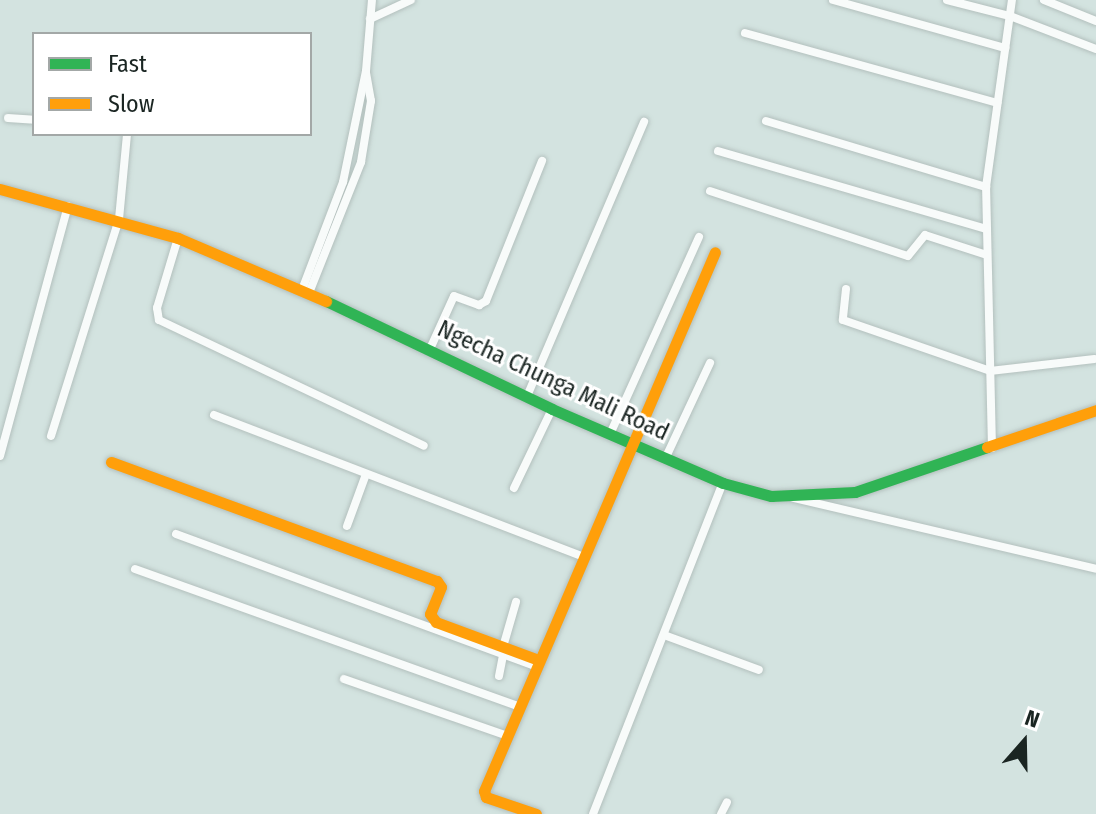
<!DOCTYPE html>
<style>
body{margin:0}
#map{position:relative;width:1096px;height:814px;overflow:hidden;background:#d3e3e0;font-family:"Fira Sans Condensed",sans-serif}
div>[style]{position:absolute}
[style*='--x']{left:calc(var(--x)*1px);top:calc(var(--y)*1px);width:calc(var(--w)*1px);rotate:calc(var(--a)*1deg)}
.roads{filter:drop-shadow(0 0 2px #b3c0bd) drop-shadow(0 0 2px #b3c0bd)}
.street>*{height:8px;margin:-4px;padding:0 4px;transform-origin:4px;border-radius:4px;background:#f8fbfa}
.fast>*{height:11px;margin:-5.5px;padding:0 5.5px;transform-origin:5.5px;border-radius:5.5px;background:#30b455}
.slow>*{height:11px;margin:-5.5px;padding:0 5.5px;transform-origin:5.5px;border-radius:5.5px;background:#ff9f0a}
span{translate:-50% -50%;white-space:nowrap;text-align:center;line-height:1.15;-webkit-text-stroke:6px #fff;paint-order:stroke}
.street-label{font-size:24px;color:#1a2522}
.legend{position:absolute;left:32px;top:32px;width:280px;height:104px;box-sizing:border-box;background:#fff;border:2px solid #a3a8a7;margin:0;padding:10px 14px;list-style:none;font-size:24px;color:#1a2522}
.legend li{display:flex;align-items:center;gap:16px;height:40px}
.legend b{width:40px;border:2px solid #a3a8a7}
.north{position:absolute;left:984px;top:702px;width:80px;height:80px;-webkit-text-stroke:6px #fff;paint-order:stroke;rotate:20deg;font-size:22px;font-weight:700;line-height:32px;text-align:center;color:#1a2522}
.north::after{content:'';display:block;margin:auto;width:28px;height:36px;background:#1a2522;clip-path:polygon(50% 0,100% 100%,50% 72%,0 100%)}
</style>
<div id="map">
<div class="roads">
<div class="street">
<div style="--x:833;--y:0;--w:179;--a:15.6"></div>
<div style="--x:947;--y:0;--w:65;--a:14.3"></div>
<div style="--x:1010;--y:16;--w:92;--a:21"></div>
<div style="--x:1044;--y:0;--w:56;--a:22"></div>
<div style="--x:370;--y:19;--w:45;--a:-24.9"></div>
<div style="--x:745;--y:33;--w:262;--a:15.5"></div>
<div style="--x:8;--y:118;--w:26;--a:4"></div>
<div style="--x:766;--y:121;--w:230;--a:16.7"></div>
<div style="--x:718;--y:151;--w:280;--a:16.2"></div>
<div style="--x:710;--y:191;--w:208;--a:18.2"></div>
<div style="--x:908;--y:256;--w:27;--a:-51"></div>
<div style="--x:925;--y:235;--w:65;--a:17.9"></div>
<div style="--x:178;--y:238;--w:73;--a:106.7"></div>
<div style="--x:157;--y:308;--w:12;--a:81"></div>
<div style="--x:159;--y:320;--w:293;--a:25.4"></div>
<div style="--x:846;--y:289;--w:31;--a:96"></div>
<div style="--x:843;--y:320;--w:156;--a:19.1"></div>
<div style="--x:990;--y:371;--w:105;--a:-6.6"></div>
<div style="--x:302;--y:290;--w:116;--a:-69.2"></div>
<div style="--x:343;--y:182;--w:113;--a:-78.3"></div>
<div style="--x:366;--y:71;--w:71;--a:-85.2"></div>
<div style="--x:309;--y:293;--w:141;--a:-68.3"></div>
<div style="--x:361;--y:162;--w:62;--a:-80.7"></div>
<div style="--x:371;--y:101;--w:29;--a:-100"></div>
<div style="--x:430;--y:349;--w:58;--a:-65.6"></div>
<div style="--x:454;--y:296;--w:27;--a:20"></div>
<div style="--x:479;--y:305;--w:8;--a:-30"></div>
<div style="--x:486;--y:301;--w:151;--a:-68.2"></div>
<div style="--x:528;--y:394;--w:296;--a:-66.9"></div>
<div style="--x:214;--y:415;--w:395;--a:21"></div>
<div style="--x:611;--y:432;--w:214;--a:-65.7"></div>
<div style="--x:51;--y:436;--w:227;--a:-72.6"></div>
<div style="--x:119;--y:219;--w:85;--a:-84.6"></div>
<div style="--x:992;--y:448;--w:261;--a:-91.3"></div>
<div style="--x:986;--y:187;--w:189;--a:-82.1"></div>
<div style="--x:0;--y:456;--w:259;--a:-74.8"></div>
<div style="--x:666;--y:457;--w:104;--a:-64.9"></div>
<div style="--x:514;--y:488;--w:88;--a:-64.3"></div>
<div style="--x:794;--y:498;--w:310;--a:13.2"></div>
<div style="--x:347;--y:526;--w:55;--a:-69.9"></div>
<div style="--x:176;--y:534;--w:386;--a:20.2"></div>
<div style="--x:135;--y:569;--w:409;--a:19.7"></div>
<div style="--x:664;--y:635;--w:101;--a:20.2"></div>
<div style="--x:503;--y:647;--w:47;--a:-73.9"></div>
<div style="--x:499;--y:676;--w:21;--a:-79"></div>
<div style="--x:344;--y:679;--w:174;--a:19.2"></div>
<div style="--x:593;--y:814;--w:356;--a:-68.6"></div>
<div style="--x:721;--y:814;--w:13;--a:-63"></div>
</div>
<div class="fast">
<div style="--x:326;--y:301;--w:250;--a:25.5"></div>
<div style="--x:552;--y:409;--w:186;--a:23.4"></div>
<div style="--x:723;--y:483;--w:50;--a:15.2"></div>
<div style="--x:771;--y:496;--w:84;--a:-2.7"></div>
<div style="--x:855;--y:492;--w:139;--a:-18.8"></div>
</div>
<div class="slow">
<div style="--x:0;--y:189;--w:185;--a:15.4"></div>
<div style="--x:178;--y:238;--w:161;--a:23.1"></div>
<div style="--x:987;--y:447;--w:115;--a:-18.7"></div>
<div style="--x:111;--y:462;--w:347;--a:20.1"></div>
<div style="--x:437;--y:581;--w:7;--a:56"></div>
<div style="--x:441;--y:587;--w:29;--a:112"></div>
<div style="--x:430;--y:614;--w:10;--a:53"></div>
<div style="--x:436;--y:622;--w:110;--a:20.3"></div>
<div style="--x:536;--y:814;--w:53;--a:-161.2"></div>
<div style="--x:486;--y:797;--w:6;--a:-108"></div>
<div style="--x:484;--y:791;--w:586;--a:-66.8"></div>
</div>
</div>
<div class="street-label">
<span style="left:553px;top:381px;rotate:25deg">Ngecha Chunga Mali Road</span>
</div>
<ul class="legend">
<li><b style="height:10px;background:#30b455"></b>Fast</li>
<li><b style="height:10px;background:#ff9f0a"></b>Slow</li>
</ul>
<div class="north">N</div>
</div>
